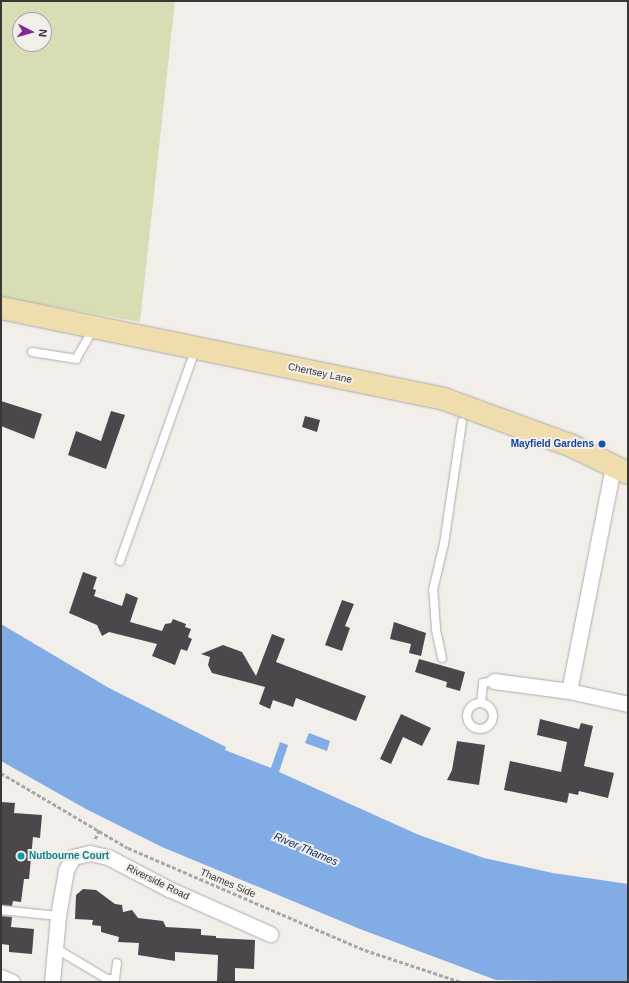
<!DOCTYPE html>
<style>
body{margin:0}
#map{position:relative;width:629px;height:983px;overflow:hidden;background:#f2efeb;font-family:Arial,sans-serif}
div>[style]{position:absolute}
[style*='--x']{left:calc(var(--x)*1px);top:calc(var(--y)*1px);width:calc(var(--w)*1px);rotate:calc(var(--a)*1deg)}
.green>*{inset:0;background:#d9ddb3}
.water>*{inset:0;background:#82ace5}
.building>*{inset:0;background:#4c474a}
.path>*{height:2.5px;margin-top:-1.25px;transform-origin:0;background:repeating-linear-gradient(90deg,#a9a7a4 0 4px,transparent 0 6px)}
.roads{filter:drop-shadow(0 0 1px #aeaba7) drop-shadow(0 0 1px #aeaba7)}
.service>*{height:8px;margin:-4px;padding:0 4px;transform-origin:4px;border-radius:4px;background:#fff}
.service>.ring{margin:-4px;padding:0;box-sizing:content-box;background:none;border:8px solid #fff;border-radius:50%}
.minor>*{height:15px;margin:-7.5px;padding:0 7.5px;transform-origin:7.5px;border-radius:7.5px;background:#fff}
.primary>*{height:22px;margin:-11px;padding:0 11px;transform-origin:11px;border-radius:11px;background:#f0ddad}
.dots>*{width:11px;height:11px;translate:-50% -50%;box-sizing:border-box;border:2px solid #f2efeb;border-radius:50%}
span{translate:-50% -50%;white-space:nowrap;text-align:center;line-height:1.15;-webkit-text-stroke:4px #f2efeb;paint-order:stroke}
.street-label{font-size:10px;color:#383735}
.transit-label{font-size:10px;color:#164399;font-weight:700}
.right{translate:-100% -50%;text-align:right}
.culture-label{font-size:10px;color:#0d838f;font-weight:700}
.left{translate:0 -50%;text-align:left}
.water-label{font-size:11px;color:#042f61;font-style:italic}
.frame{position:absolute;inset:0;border:2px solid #383735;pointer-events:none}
.north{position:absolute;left:12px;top:12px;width:40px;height:40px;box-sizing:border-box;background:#f2efeb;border:1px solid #a8a5a2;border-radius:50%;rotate:96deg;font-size:11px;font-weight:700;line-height:16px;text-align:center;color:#383735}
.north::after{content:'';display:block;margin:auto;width:14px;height:18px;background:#842995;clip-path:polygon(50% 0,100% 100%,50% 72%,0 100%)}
</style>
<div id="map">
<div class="green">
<div style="clip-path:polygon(evenodd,1px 1px,175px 1px,140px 322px,1px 297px,1px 1px,20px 20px,44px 20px,44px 44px,20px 44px,20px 20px)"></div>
</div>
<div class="water">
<div style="clip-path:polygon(1px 624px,109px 688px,226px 747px,225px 750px,271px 768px,280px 742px,288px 745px,279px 772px,419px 835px,484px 858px,553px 873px,628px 884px,628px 982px,496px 980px,360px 929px,162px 847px,86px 809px,1px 761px)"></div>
<div style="clip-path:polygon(309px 733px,330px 741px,327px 751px,305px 743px)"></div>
</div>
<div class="building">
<div style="clip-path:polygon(1px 401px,42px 414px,34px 439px,1px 426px)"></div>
<div style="clip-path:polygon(111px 411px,125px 415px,106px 469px,68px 455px,76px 431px,101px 441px)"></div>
<div style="clip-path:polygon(305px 416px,320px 420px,317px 432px,302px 427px)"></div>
<div style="clip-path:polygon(83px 572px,97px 577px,93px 589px,96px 590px,94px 596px,122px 606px,126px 593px,138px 598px,130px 622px,162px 631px,165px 624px,171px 623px,173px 619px,186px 624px,185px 627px,191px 629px,188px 637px,192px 639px,187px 651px,181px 649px,175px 665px,152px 656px,157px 644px,109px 632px,102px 636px,97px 625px,69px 613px)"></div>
<div style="clip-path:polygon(342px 600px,354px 604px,345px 626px,350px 628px,342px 651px,325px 645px)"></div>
<div style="clip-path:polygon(394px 622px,426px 633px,421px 656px,409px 653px,411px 644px,390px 639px)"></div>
<div style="clip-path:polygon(272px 634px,285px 639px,276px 662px,366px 696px,356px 721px,296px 698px,293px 707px,273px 700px,270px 709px,259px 704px,265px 687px,212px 673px,208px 665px,210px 657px,201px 654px,223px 645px,242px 652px,256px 676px)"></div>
<div style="clip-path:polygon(419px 659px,465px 672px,460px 691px,446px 687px,447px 682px,415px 672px)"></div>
<div style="clip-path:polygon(401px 714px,431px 728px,422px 746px,403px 737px,391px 764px,380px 759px)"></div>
<div style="clip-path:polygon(540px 719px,579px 729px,581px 723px,593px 726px,584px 766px,614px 773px,608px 798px,579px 791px,578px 795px,569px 793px,567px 803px,504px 790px,510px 761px,561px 772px,567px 742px,537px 735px)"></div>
<div style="clip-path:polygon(457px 741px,485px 745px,479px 785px,447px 780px,452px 770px)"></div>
<div style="clip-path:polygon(1px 802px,15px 803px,14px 813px,42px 815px,40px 838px,33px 837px,29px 879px,24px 879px,21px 902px,13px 901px,12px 906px,1px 905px)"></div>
<div style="clip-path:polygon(83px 889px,96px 890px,115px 904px,122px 905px,123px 912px,132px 910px,138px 918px,163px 921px,166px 927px,201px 929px,201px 935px,216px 936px,216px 938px,255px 940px,254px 969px,235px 968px,235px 982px,217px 982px,218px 955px,175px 952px,175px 961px,138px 955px,139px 943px,118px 942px,119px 937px,101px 932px,101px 926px,92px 925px,93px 920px,75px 919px,76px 895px)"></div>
<div style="clip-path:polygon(1px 916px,12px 917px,11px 927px,34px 929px,32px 954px,9px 952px,9px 945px,1px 944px)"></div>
</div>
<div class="path">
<div style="--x:1;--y:773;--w:147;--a:30.6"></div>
<div style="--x:128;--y:848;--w:258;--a:23.3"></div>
<div style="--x:365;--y:950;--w:101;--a:18.4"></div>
<div style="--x:95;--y:839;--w:10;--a:-66"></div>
</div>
<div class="roads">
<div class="service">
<div style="--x:32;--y:352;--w:45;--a:9"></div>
<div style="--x:76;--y:359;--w:36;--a:-60"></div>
<div style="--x:120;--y:561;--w:226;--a:-70.4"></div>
<div style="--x:442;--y:658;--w:30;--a:-102"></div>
<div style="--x:436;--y:629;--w:39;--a:-94"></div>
<div style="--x:433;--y:590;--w:47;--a:-76.6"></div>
<div style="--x:444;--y:544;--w:123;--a:-81.6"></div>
<div class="ring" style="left:467px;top:703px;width:18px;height:18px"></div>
<div style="--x:481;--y:703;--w:20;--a:-84"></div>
<div style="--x:483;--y:683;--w:11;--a:-10"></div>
<div style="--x:1;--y:910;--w:57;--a:6"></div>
<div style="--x:55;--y:948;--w:61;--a:30.8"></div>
<div style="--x:107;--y:979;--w:8;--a:0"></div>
<div style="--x:115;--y:979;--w:16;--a:-83"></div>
</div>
<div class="minor">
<div style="--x:613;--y:467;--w:228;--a:101.1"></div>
<div style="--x:569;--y:691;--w:60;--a:12.4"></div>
<div style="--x:494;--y:681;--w:76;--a:7.6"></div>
<div style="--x:1;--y:977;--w:12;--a:24"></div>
<div style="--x:52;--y:982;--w:66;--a:-84.8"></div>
<div style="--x:58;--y:916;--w:47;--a:-80.1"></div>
<div style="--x:66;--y:870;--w:15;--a:-62"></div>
<div style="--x:73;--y:857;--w:17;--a:-13"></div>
<div style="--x:90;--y:853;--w:18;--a:13"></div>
<div style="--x:108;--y:857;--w:69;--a:27.7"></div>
<div style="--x:169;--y:889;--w:111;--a:24"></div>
</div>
<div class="primary">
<div style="--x:1;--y:308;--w:452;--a:11.6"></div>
<div style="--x:444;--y:399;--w:134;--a:20.1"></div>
<div style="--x:570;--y:445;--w:64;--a:25.8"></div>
</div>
</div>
<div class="dots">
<div style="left:602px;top:444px;background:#1a4fb4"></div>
<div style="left:21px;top:856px;background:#0f9aa8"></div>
</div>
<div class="street-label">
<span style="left:320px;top:373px;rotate:12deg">Chertsey Lane</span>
<span style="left:158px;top:882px;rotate:26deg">Riverside Road</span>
<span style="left:228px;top:883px;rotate:23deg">Thames Side</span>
</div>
<div class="transit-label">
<span class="right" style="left:594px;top:444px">Mayfield Gardens</span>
</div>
<div class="culture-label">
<span class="left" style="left:29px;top:856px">Nutbourne Court</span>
</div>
<div class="water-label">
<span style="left:306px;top:849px;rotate:23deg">River Thames</span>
</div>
<div class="frame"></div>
<div class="north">N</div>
</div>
